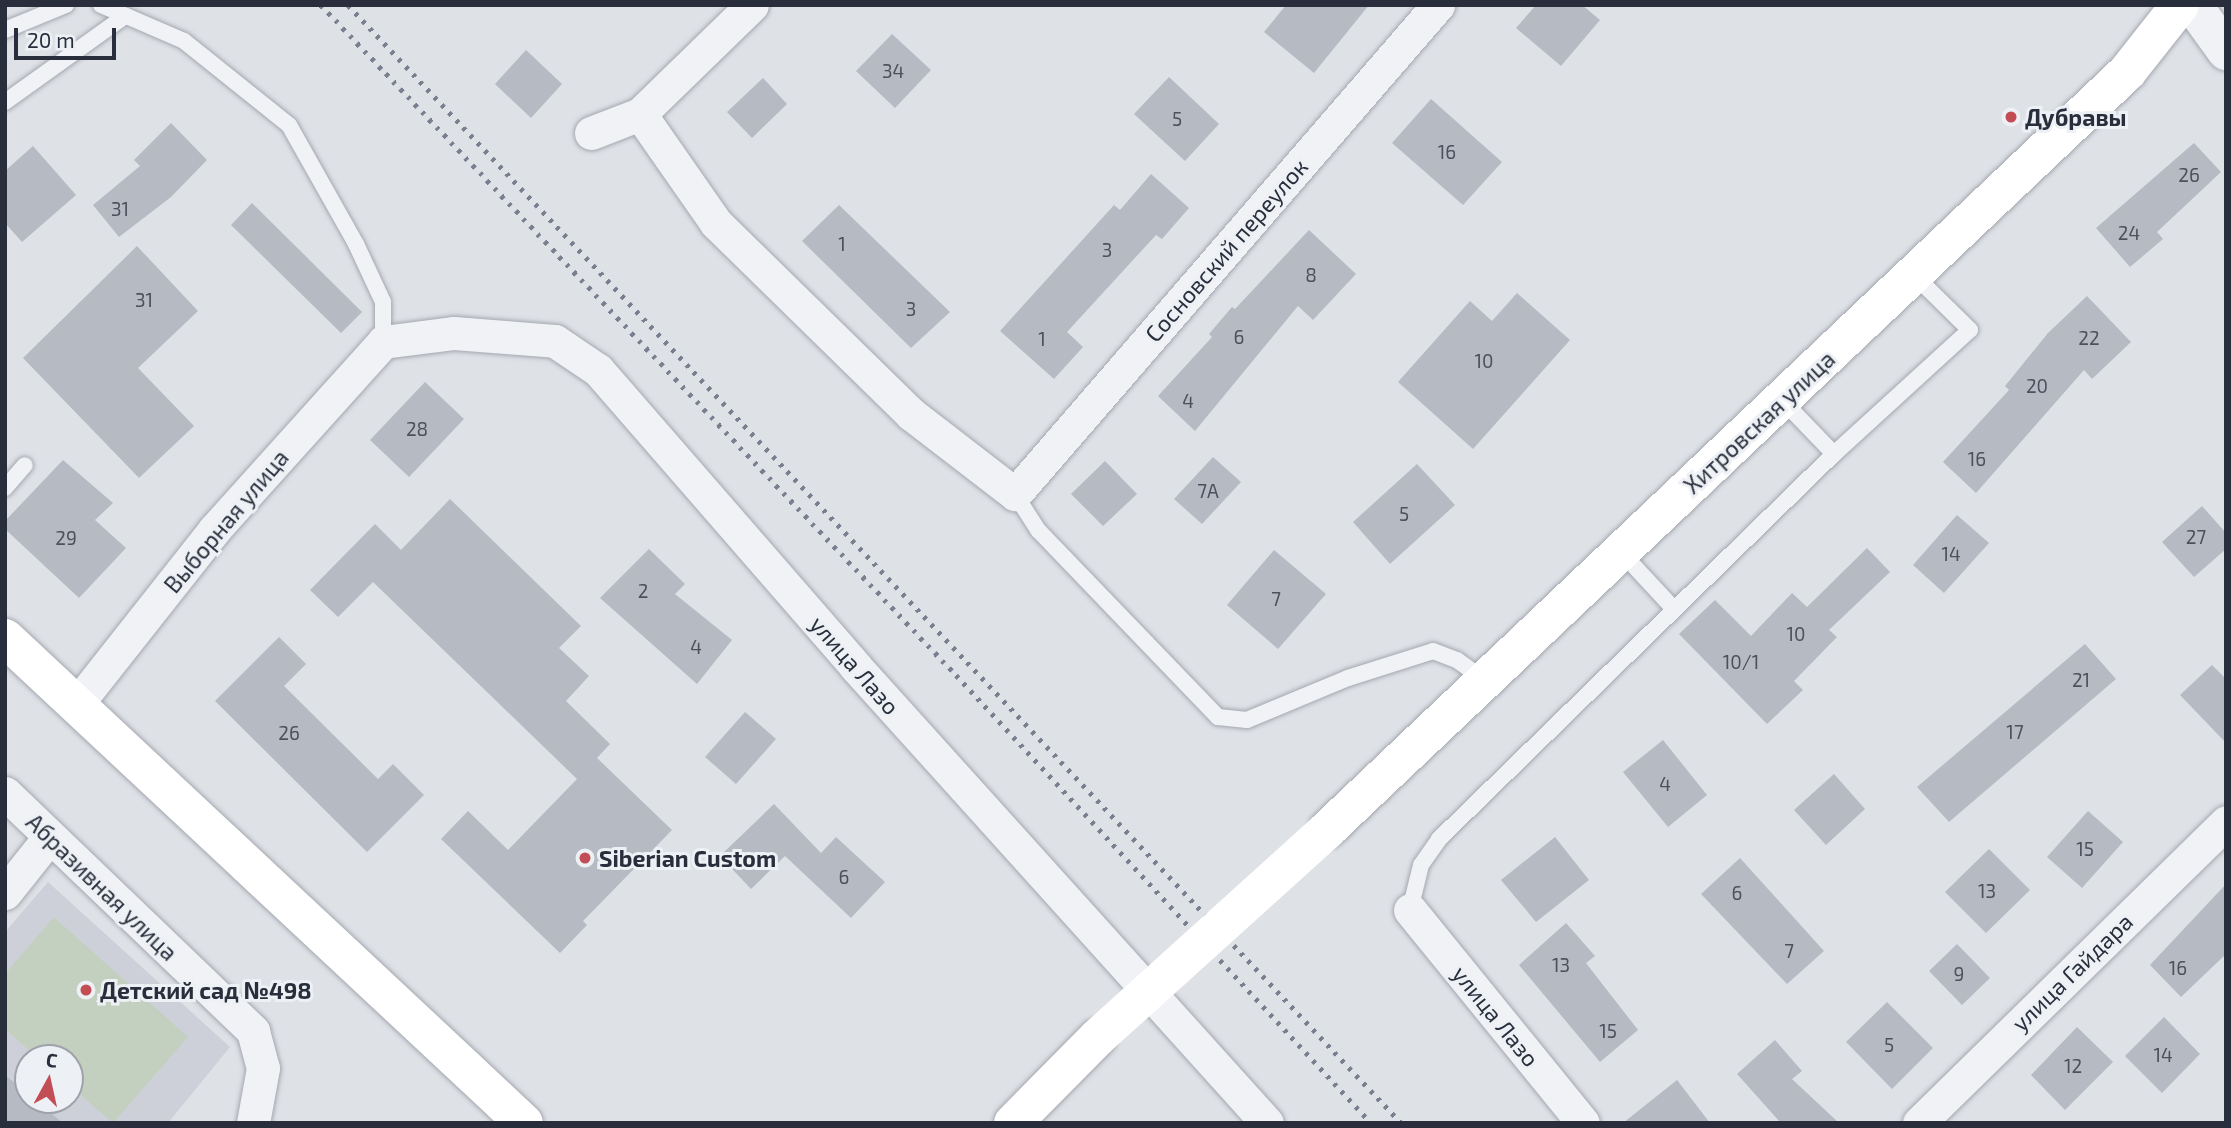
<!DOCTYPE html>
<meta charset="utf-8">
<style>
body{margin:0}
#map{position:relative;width:2231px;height:1128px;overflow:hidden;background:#dee1e6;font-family:"Exo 2",sans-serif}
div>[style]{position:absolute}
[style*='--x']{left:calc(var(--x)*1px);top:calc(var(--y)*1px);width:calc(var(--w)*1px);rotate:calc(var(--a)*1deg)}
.built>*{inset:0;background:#cdd0d8}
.green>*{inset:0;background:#c3d0c0}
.building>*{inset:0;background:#b6bac3}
.roads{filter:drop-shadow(0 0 2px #a4a8b0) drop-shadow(0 0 2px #a4a8b0)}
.service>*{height:16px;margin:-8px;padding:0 8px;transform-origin:8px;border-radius:8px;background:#f1f2f5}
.minor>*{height:33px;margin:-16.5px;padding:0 16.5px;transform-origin:16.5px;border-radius:16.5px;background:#f1f2f5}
.tertiary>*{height:38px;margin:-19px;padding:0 19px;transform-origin:19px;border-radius:19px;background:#f1f2f5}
.secondary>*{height:38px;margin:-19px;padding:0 19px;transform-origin:19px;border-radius:19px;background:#fff}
.rail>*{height:5px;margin-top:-2.5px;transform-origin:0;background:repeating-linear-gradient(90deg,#797f8f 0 3.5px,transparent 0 10.5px)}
.secondary-bridge>*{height:38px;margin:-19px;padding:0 19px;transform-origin:19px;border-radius:19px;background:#fff}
.dots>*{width:19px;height:19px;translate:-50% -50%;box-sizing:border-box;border:4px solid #edf0f4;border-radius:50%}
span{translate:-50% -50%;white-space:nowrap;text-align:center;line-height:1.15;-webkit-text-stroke:6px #edf0f4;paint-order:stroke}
.number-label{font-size:19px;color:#4c515e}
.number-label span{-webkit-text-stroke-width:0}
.poi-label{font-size:23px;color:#292e3c;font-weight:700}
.left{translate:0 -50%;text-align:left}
.street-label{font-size:23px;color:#292e3c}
.frame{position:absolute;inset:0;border:7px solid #292e3c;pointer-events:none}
.north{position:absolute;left:14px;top:1044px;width:70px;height:70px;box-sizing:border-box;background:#edf0f4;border:2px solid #9fa2aa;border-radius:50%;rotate:8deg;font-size:19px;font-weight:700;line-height:28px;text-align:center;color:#292e3c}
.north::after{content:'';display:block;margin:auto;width:24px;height:32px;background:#c24d55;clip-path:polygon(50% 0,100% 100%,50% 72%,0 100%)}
.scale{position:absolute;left:14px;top:28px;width:102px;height:32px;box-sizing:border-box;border:4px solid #292e3c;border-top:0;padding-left:9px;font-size:21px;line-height:24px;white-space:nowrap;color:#292e3c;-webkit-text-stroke:5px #edf0f4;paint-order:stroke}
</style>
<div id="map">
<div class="built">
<div style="clip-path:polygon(evenodd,48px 882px,230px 1047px,168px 1123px,5px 1123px,5px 932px,48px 882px,28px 1058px,70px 1058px,70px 1100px,28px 1100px,28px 1058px)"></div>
</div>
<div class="green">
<div style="clip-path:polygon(54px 917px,188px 1037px,113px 1123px,70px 1086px,70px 1058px,38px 1058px,5px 1029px,5px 974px)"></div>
</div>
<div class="building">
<div style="clip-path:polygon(1286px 5px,1369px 5px,1314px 73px,1264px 32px)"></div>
<div style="clip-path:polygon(1536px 5px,1582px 5px,1600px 20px,1561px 66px,1516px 28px)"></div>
<div style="clip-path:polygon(892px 34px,931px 70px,895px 108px,856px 71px)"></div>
<div style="clip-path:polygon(526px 50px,562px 84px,531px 118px,495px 84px)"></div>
<div style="clip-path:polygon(1169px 77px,1219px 124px,1185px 161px,1134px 114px)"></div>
<div style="clip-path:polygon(763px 78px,787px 104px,752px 138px,727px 112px)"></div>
<div style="clip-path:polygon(1431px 99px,1502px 162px,1463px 205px,1392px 143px)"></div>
<div style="clip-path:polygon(171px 123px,207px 160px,171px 197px,119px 237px,93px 205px,140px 166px,134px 160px)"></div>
<div style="clip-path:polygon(2194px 143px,2221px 172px,2157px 232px,2163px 239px,2130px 267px,2096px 228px)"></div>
<div style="clip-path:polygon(33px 146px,76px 195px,22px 242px,5px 223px,5px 171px)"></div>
<div style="clip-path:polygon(1151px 174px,1189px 208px,1162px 239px,1156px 235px,1067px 332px,1083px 347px,1054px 379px,1000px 331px,1114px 205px,1120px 210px)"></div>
<div style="clip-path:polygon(252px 203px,362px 312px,341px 333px,231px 225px)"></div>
<div style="clip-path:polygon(839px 205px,950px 312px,911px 348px,802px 241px)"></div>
<div style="clip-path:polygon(1309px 230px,1356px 274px,1313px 320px,1298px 306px,1195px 431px,1158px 396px,1212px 337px,1209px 334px,1232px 307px,1235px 309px)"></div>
<div style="clip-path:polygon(137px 246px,198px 311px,138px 368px,194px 426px,139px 478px,23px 358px)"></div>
<div style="clip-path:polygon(1517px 293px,1570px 340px,1473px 449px,1398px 382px,1470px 301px,1492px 321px)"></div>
<div style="clip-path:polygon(2087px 296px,2131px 342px,2092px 379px,2084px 370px,1976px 493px,1943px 462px,2009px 390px,2005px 386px,2048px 333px)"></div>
<div style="clip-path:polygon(425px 382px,464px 419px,409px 477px,370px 440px)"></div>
<div style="clip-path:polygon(1213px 457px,1241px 482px,1202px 524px,1174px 499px)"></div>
<div style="clip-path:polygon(63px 460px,113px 503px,95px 520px,126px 548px,79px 598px,5px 529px,5px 521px)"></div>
<div style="clip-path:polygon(1105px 461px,1137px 494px,1103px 526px,1071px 494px)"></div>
<div style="clip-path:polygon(1417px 464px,1455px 505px,1390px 564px,1353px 522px)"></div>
<div style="clip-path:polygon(450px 499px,581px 626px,559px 648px,589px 676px,566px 701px,610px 744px,597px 758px,672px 830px,583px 921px,587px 925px,560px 953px,441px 839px,468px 811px,508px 850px,577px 779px,373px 582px,338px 617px,310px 590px,375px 524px,401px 550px)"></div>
<div style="clip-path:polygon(2202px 506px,2226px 533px,2226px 549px,2194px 577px,2162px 542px)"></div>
<div style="clip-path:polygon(1957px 515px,1989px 543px,1944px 593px,1913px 565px)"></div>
<div style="clip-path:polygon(1867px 548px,1890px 572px,1829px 630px,1837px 637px,1794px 681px,1803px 690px,1767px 724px,1679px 634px,1715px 600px,1751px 636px,1792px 593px,1807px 607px)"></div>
<div style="clip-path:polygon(649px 549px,685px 584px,675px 594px,732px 640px,697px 684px,600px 598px)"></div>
<div style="clip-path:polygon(1274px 550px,1326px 594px,1278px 649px,1227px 605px)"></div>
<div style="clip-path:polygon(279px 637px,306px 664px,284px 686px,378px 779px,393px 764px,424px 795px,367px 852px,215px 701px)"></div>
<div style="clip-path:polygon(2085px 644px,2116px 679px,1949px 822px,1917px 787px)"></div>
<div style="clip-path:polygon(2212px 665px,2226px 679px,2226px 743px,2180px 695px)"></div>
<div style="clip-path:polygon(745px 712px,776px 739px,736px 784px,705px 757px)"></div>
<div style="clip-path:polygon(1663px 740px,1707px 795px,1668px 827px,1623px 772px)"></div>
<div style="clip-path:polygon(1834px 774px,1865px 809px,1826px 845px,1794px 810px)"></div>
<div style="clip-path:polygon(774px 804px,821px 853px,836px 837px,885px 882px,851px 918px,785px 856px,751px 889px,720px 856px)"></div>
<div style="clip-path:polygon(2088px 811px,2123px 842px,2082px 888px,2047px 857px)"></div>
<div style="clip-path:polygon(1555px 837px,1589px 880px,1536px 922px,1501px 880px)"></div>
<div style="clip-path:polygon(1989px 849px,2030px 890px,1986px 933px,1945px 892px)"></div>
<div style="clip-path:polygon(1740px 858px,1824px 951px,1787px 984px,1701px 894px)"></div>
<div style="clip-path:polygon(2226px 884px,2226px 954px,2181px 997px,2150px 965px)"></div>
<div style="clip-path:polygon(1566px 923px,1595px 956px,1586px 963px,1638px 1030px,1600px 1062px,1519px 965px)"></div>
<div style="clip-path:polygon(1957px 944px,1990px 978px,1962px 1005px,1929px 971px)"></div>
<div style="clip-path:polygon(1887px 1002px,1933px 1048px,1892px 1089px,1846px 1042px)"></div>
<div style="clip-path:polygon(2164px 1017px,2200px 1054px,2162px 1093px,2125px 1056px)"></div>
<div style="clip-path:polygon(2077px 1027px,2113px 1062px,2065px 1110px,2031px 1075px)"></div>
<div style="clip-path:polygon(1775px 1040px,1802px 1071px,1792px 1079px,1839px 1123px,1781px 1123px,1737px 1074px)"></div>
<div style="clip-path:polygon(5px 1075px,28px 1094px,28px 1100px,35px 1100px,63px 1123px,5px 1123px)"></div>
<div style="clip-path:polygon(1677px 1080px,1710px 1123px,1623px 1123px)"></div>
</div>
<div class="roads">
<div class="service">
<div style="--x:101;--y:5;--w:90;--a:23.4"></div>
<div style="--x:184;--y:41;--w:134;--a:38.7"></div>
<div style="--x:289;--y:125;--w:137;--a:60.6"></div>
<div style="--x:356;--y:244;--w:64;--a:65"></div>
<div style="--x:383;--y:302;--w:40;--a:90"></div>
<div style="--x:5;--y:30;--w:66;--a:-22.3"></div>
<div style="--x:5;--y:102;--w:148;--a:-35.6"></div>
<div style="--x:1782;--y:400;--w:75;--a:46.1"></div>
<div style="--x:5;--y:488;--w:30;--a:-49"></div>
<div style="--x:1015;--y:494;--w:43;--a:57.4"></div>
<div style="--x:1038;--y:530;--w:260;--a:46.1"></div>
<div style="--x:1218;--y:717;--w:29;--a:6"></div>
<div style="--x:1247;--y:720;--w:109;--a:-22.6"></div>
<div style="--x:1348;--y:678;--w:89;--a:-17.6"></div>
<div style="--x:1433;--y:651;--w:26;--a:21"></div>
<div style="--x:1457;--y:660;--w:34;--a:36"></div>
<div style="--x:1621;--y:552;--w:78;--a:47.1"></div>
<div style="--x:1410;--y:910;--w:46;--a:-76.3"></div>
<div style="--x:1421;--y:865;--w:32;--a:-55"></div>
<div style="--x:1439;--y:839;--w:552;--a:-44.27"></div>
<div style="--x:1834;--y:454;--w:184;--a:-42.4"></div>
<div style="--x:1970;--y:330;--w:78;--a:-135.5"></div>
</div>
<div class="minor">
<div style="--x:640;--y:114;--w:133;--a:55.1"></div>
<div style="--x:716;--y:223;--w:273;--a:44.4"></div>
<div style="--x:911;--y:414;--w:131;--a:37.6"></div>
<div style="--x:1015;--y:494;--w:647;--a:-49.14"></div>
<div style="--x:591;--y:133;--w:53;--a:-21.2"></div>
<div style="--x:640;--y:114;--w:156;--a:-44.2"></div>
<div style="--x:76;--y:705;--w:223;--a:-51.7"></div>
<div style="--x:214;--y:530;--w:253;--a:-48"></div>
<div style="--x:383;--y:342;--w:72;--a:-7.2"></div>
<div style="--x:454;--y:333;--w:101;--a:4.5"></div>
<div style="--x:555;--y:341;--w:52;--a:34"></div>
<div style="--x:598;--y:370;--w:392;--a:49"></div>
<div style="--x:855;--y:666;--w:615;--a:47.96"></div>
<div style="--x:5;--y:793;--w:344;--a:43.8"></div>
<div style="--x:253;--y:1031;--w:38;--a:75"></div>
<div style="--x:263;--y:1068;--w:56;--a:100.3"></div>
<div style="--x:5;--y:893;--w:69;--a:-51.5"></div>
<div style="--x:1410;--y:910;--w:274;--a:50.9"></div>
<div style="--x:1919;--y:1123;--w:430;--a:-44.4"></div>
</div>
<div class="tertiary">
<div style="--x:2193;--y:5;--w:57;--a:54.3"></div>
</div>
<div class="secondary">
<div style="--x:5;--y:638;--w:710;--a:43.06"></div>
<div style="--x:1328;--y:829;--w:1101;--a:-43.45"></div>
<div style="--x:2127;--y:72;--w:85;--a:-51.7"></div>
<div style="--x:1013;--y:1123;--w:120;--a:-45.3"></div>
</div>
</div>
<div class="rail">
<div style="--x:321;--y:5;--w:923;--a:46.54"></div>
<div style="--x:956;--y:675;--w:611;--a:47.19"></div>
<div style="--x:348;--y:5;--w:1536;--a:46.71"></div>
</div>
<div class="secondary-bridge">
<div style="--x:1097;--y:1038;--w:312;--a:-42.1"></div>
</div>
<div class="dots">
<div style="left:2011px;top:117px;background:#c24d55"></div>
<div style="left:585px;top:858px;background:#c24d55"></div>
<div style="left:86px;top:990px;background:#c24d55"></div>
</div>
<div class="number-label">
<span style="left:893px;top:71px">34</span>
<span style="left:1177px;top:119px">5</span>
<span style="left:1447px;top:152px">16</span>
<span style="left:2189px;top:175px">26</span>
<span style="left:120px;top:209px">31</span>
<span style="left:2129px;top:233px">24</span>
<span style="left:842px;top:244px">1</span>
<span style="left:1107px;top:250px">3</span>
<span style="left:1311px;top:275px">8</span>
<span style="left:144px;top:300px">31</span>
<span style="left:911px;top:309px">3</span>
<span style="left:1239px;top:337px">6</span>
<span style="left:2089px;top:338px">22</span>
<span style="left:1042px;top:339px">1</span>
<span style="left:1484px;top:361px">10</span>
<span style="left:2037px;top:386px">20</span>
<span style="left:1188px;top:401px">4</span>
<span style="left:417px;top:429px">28</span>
<span style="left:1977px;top:459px">16</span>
<span style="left:1208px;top:491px">7А</span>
<span style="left:1404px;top:514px">5</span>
<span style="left:2196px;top:537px">27</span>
<span style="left:66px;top:538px">29</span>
<span style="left:1951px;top:554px">14</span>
<span style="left:643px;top:591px">2</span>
<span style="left:1276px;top:599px">7</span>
<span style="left:1796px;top:634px">10</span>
<span style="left:696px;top:647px">4</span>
<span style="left:1741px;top:662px">10/1</span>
<span style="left:2081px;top:680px">21</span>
<span style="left:2015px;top:732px">17</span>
<span style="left:289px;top:733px">26</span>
<span style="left:1665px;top:784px">4</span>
<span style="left:2085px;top:849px">15</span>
<span style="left:844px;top:877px">6</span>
<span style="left:1987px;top:891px">13</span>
<span style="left:1737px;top:893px">6</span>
<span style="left:1789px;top:951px">7</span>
<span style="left:1561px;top:965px">13</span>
<span style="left:2178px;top:968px">16</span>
<span style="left:1959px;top:974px">9</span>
<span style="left:1608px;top:1031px">15</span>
<span style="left:1889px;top:1045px">5</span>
<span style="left:2163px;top:1055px">14</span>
<span style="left:2073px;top:1066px">12</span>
</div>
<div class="poi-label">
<span class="left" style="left:2025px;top:117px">Дубравы</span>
<span class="left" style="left:599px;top:858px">Siberian Custom</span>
<span class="left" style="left:100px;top:990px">Детский сад №498</span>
</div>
<div class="street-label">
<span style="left:1226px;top:250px;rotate:-49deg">Сосновский переулок</span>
<span style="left:1759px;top:422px;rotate:-43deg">Хитровская улица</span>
<span style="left:226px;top:521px;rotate:-50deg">Выборная улица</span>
<span style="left:855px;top:665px;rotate:49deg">улица Лазо</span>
<span style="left:102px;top:887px;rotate:44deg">Абразивная улица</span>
<span style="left:2072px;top:972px;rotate:-44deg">улица Гайдара</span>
<span style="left:1496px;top:1016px;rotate:51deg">улица Лазо</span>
</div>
<div class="frame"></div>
<div class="north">С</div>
<div class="scale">20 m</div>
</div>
